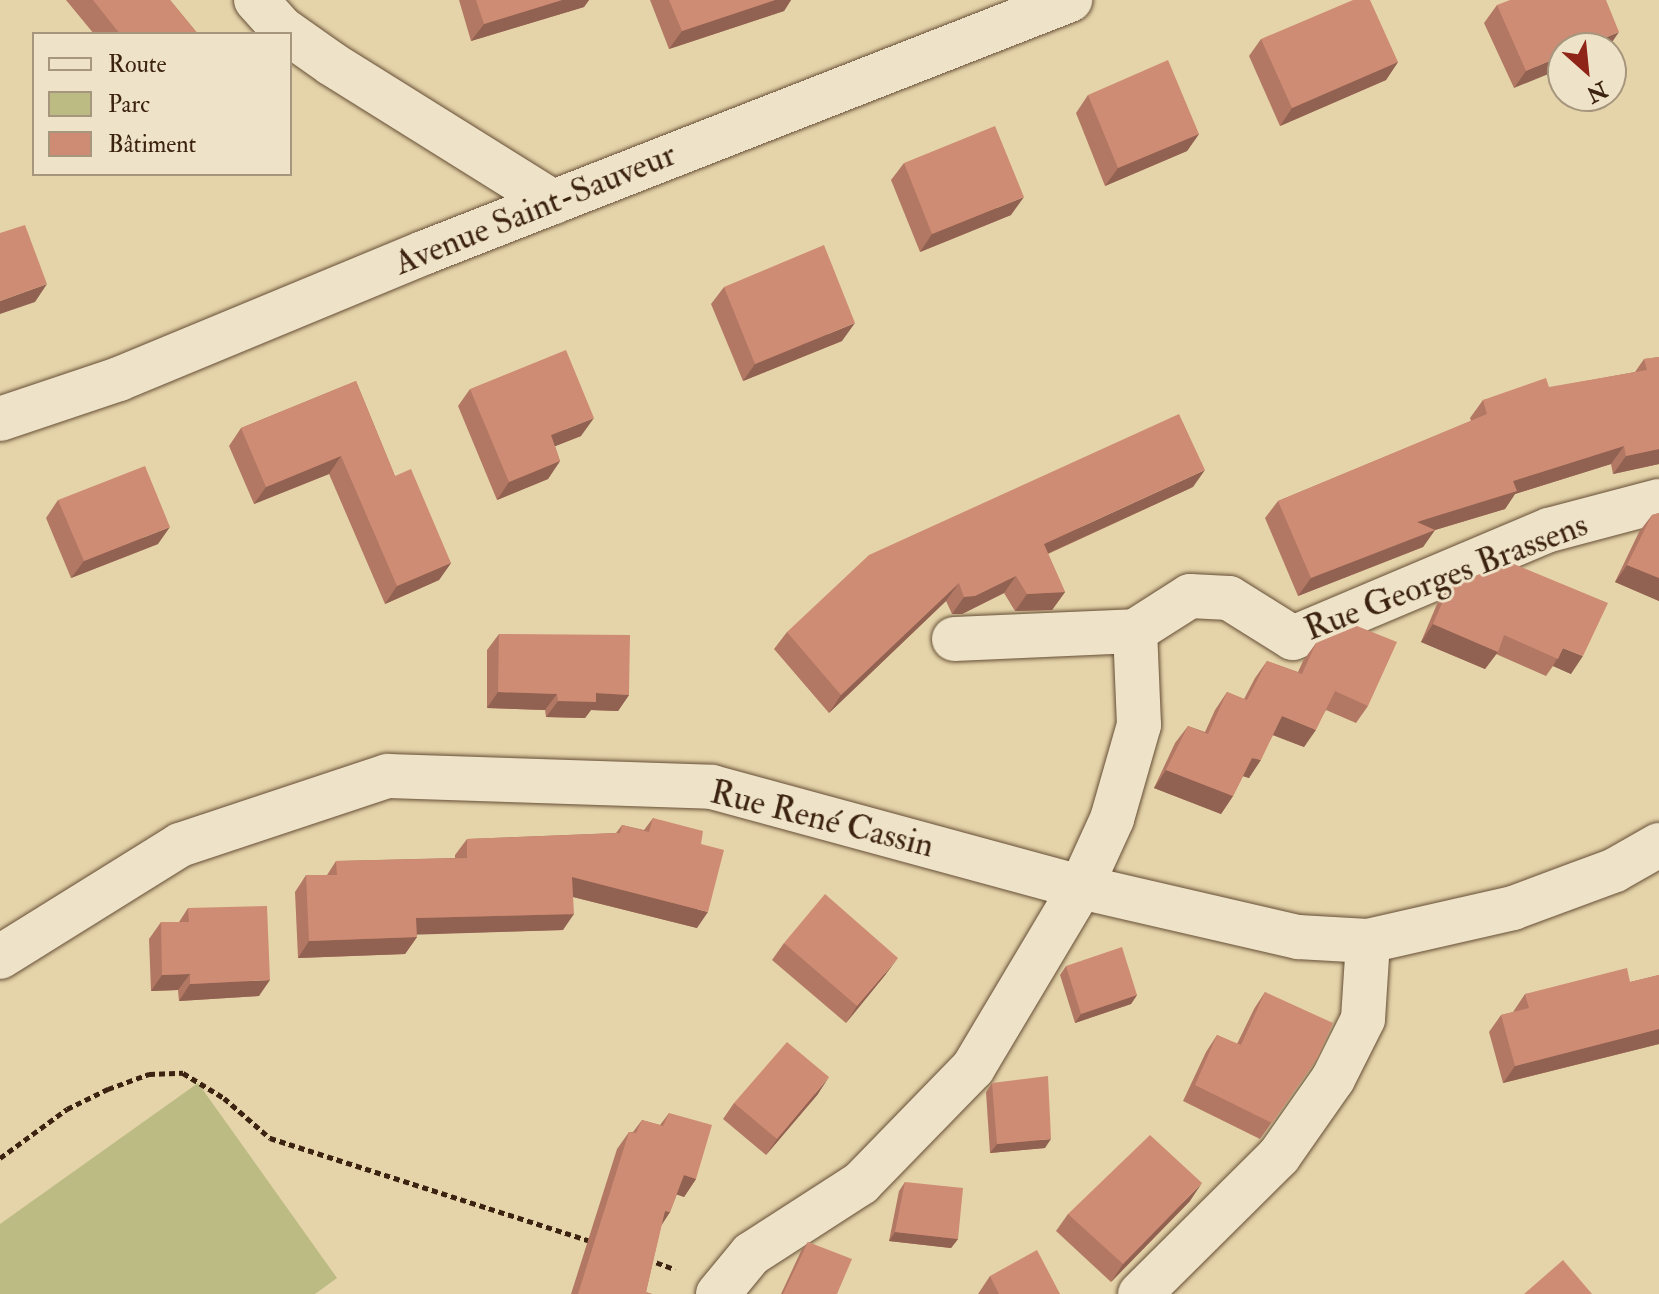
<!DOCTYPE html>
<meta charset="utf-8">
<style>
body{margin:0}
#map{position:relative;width:1659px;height:1294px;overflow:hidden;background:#e5d4aa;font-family:"IM FELL Double Pica",serif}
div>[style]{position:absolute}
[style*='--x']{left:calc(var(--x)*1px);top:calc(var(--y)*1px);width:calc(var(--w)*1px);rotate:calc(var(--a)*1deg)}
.green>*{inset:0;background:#bcbb83}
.path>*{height:5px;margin-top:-2.5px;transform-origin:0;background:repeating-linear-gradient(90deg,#3c2210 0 6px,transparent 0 10px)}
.roads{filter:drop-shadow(0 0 2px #664e36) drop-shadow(0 0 2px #664e36)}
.minor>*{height:44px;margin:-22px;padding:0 22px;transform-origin:22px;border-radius:22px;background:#eee3c8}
.wall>*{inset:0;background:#b27864}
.shaded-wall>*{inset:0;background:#916251}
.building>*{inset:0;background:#cf8c74}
span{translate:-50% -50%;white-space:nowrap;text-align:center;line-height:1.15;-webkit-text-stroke:6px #eee3c8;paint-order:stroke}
.street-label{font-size:34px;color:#3c2210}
.legend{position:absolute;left:32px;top:32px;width:260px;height:144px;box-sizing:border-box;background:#eee3c8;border:2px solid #a7967e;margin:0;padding:10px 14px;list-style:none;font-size:24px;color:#3c2210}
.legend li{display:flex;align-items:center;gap:16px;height:40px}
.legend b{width:40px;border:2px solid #a7967e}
.north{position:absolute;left:1547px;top:32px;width:80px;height:80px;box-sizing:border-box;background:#eee3c8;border:2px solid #a7967e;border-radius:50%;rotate:153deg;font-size:22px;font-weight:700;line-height:32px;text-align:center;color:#3c2210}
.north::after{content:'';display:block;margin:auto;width:28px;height:36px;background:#8f2418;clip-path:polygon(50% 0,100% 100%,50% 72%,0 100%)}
</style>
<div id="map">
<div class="green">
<div style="clip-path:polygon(198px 1083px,337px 1278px,315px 1294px,0 1294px,0 1224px)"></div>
</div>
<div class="path">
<div style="--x:0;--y:1158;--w:83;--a:-36.2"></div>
<div style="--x:67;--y:1109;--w:46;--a:-26"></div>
<div style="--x:108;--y:1089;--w:44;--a:-20.1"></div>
<div style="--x:149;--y:1074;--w:34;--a:-2"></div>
<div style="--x:183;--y:1073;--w:48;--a:31.4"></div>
<div style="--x:224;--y:1098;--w:61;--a:41"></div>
<div style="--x:270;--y:1138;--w:337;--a:17.8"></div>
<div style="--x:647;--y:1259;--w:30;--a:20"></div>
</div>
<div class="roads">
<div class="minor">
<div style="--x:256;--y:0;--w:38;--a:48"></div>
<div style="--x:281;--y:28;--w:62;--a:35.2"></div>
<div style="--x:332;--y:64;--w:261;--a:32"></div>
<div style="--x:0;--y:419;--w:126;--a:-18.6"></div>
<div style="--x:119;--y:379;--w:329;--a:-22.5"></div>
<div style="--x:423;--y:253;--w:695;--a:-21.36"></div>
<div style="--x:954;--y:639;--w:181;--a:-2.5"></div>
<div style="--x:0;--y:957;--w:212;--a:-31.9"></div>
<div style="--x:180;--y:845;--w:219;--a:-18.4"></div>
<div style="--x:388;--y:776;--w:324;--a:1.9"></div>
<div style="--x:712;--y:787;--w:382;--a:15.2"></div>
<div style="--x:1081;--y:887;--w:223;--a:13"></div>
<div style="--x:1298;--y:937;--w:70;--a:3.3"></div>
<div style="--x:1368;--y:941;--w:149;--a:-12.8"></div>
<div style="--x:1513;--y:908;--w:109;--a:-20.4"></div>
<div style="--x:1615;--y:870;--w:51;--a:-29.6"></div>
<div style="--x:718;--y:1294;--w:52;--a:-50.5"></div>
<div style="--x:751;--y:1254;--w:131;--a:-32.8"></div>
<div style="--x:861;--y:1183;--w:161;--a:-45.8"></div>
<div style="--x:973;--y:1068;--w:211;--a:-59.2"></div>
<div style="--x:1081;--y:887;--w:75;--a:-65.5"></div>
<div style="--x:1112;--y:819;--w:98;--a:-74"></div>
<div style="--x:1139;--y:725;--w:94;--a:-92.4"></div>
<div style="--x:1135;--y:631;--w:65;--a:-32.5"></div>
<div style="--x:1190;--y:596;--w:39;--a:3"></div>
<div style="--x:1229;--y:598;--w:75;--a:32"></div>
<div style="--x:1293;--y:638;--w:278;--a:-22.9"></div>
<div style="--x:1549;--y:530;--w:114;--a:-14.8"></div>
<div style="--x:1140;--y:1294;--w:196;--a:-44.8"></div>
<div style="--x:1279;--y:1156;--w:94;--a:-55"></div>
<div style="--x:1333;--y:1079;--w:67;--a:-63.4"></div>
<div style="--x:1363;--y:1019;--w:78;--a:-86.3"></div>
</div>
</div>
<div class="wall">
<div style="clip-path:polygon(66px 0,170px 0,198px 34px,94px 34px)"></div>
<div style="clip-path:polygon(459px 0,589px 0,584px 7px,471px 41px)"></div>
<div style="clip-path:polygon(650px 0,791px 0,784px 11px,669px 49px)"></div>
<div style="clip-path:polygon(1606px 0,1514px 88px,1484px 23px,1497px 5px)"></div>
<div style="clip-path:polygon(1261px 39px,1398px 62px,1386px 80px,1280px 126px,1249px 56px)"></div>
<div style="clip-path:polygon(1088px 95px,1199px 134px,1187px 151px,1105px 186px,1076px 113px)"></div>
<div style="clip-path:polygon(904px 163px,1011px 215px,920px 252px,891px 180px)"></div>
<div style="clip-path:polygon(724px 287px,842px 341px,743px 381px,711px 304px)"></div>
<div style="clip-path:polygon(1659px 357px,1659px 464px,1613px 474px,1611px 464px,1515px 494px,1505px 509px,1435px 530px,1423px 547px,1298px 596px,1265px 518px,1278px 501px,1471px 421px,1470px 418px,1483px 400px,1635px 372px,1644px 359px)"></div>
<div style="clip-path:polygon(356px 381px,395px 476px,451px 563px,439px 580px,385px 604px,329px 474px,254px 504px,229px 446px,241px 428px)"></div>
<div style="clip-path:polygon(470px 389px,581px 436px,555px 446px,560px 461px,548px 479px,497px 500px,458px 406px)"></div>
<div style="clip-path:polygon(1193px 487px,1048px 554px,1065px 592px,1052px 610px,1015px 611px,1004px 593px,962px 614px,952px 614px,946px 601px,829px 713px,774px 649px,787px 632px)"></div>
<div style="clip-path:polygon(58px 500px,158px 544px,71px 578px,46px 518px)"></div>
<div style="clip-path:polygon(1659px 513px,1659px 601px,1615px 582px,1639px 532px,1652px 515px)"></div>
<div style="clip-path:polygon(1509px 562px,1571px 674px,1553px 666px,1546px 676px,1496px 654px,1485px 669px,1421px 642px,1437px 604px,1449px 587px)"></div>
<div style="clip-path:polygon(499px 634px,629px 695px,618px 711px,591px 710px,585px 718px,546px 717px,545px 710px,487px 708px,487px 650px)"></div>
<div style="clip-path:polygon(1316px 643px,1368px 706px,1356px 723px,1326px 710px,1304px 747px,1273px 735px,1249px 778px,1243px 776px,1233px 796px,1221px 814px,1154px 788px,1175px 743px,1188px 726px,1205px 732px,1215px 710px,1227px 692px,1244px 699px,1255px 678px,1267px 661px,1298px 672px,1303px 661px)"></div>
<div style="clip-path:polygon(653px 818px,701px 844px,697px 928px,573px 897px,563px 930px,417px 934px,417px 937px,405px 954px,298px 958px,295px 892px,306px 875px,327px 875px,336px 861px,455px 858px,455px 855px,467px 839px,616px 833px,622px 825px,644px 830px)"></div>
<div style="clip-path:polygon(188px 908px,259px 996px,179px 1001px,178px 990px,151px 991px,149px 939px,161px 922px,179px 922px)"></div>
<div style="clip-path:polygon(784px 943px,886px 974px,846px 1023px,772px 960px)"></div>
<div style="clip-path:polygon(1066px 966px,1137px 995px,1131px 1004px,1075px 1023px,1060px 975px)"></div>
<div style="clip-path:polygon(1659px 975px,1659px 1044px,1503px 1083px,1489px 1032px,1501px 1015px,1513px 1012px,1525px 994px,1630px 982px)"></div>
<div style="clip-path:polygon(1265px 992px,1318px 1057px,1260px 1139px,1183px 1101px,1206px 1052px,1217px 1035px,1237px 1044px,1254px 1009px)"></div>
<div style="clip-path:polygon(992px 1083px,1045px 1148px,990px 1153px,986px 1092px)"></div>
<div style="clip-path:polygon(818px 1094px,766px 1155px,723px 1119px,734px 1103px)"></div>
<div style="clip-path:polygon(669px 1113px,696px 1179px,684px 1197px,677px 1194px,670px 1212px,661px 1226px,646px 1292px,652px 1294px,571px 1294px,617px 1149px,629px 1132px,633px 1132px,642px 1120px,660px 1125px)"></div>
<div style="clip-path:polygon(905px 1182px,958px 1239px,951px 1248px,889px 1241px,899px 1191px)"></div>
<div style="clip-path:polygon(1190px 1201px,1111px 1282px,1056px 1231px,1068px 1214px)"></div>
<div style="clip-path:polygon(808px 1242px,837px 1294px,781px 1294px,801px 1251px)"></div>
<div style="clip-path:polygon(990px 1276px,1060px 1294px,978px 1294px)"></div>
</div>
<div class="shaded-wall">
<div style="clip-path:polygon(562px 0,589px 0,584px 7px,471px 41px,484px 24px)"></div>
<div style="clip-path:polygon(775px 0,791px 0,784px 11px,669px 49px,682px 31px)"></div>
<div style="clip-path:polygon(1619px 32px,1608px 48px,1580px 48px)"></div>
<div style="clip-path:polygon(1563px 55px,1563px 68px,1514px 88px,1526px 71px)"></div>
<div style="clip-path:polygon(1398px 62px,1386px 80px,1280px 126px,1292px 108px)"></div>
<div style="clip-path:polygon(1199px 134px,1187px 151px,1105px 186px,1118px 168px)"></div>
<div style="clip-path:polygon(1024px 197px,1011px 215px,920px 252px,932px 234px)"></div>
<div style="clip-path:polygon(47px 284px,35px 302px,0 314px,0 301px)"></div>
<div style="clip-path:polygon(855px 323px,842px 341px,743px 381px,755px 364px)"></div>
<div style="clip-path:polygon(594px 418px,581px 436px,538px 453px,551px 435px)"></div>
<div style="clip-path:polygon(1624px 446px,1611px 464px,1515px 494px,1505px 509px,1435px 530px,1423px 547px,1298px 596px,1311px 578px,1417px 522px,1513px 481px)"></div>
<div style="clip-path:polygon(1659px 449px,1659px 464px,1613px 474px,1626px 456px)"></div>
<div style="clip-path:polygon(341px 456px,329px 474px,254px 504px,266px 487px)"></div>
<div style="clip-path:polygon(560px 461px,548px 479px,497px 500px,509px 482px)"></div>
<div style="clip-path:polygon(1205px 470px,1193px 487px,1031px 561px,1044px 544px)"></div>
<div style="clip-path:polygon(170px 527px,158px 544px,71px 578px,84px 561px)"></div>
<div style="clip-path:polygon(451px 563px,439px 580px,385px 604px,397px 586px)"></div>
<div style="clip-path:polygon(1627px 565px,1659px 578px,1659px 601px,1615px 582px)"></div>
<div style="clip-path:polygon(1016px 576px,1004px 593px,962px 614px,952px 614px,964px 597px)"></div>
<div style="clip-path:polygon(959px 583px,946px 601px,829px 713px,841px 695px)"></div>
<div style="clip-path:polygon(1065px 592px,1052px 610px,1015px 611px,1027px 594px)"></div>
<div style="clip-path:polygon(1433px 624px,1498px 652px,1485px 669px,1421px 642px)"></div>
<div style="clip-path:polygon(1563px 648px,1583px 656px,1571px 674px,1553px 666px)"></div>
<div style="clip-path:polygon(498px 692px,557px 694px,545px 710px,487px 708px)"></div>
<div style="clip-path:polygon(596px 693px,629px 695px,618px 711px,591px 710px,585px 718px,546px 717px,558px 701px)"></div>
<div style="clip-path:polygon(1282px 716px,1316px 730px,1304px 747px,1270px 734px)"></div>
<div style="clip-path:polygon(1252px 758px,1261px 760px,1249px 778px,1239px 775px)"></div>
<div style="clip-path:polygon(1166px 770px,1233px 796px,1221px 814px,1154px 788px)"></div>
<div style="clip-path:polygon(572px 877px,708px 912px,697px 928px,561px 894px)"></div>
<div style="clip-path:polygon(574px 914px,563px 930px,405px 935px,416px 918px)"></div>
<div style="clip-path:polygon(417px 937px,405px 954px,298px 958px,309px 941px)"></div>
<div style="clip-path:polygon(898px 958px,886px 974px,846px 1023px,857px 1006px)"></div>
<div style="clip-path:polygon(190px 974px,178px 990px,151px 991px,162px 975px)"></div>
<div style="clip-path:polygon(270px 980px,259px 996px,179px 1001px,190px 984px)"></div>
<div style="clip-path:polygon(1137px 995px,1131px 1004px,1075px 1023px,1081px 1014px)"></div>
<div style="clip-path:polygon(1659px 1029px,1659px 1044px,1503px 1083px,1515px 1066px)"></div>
<div style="clip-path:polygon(829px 1077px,818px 1094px,766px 1155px,777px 1139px)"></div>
<div style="clip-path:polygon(1051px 1139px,1045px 1148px,990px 1153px,997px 1144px)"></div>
<div style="clip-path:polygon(684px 1175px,696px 1179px,684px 1197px,672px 1193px)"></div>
<div style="clip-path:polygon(1202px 1183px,1190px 1201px,1111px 1282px,1123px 1264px)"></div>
<div style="clip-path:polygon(665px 1211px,670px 1212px,658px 1230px)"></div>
<div style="clip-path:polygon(895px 1232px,958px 1239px,951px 1248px,889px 1241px)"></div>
</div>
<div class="building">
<div style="clip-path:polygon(93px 0,170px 0,198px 34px,120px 34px)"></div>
<div style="clip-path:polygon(476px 0,562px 0,484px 24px)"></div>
<div style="clip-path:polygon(669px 0,775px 0,682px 31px)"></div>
<div style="clip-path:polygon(1353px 0,1370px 0,1398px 62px,1292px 108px,1261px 39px)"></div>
<div style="clip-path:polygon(1510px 0,1606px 0,1619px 32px,1580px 48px,1563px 48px,1563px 55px,1526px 71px,1497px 5px)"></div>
<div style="clip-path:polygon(1168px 60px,1199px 134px,1118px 168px,1088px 95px)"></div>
<div style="clip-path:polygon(995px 126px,1024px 197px,932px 234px,904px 163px)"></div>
<div style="clip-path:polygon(25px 225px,47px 284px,0 301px,0 233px)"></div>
<div style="clip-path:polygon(824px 245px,855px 323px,755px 364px,724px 287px)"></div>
<div style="clip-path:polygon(566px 350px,594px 418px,551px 435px,560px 461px,509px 482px,470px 389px)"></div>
<div style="clip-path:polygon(1659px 357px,1659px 449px,1626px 456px,1624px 446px,1513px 481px,1517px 491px,1417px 522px,1435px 530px,1311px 578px,1278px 501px,1487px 414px,1483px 400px,1546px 378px,1549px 387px,1647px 370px,1644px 359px)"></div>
<div style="clip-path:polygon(356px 381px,395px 476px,411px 469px,451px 563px,397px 586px,341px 456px,266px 487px,241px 428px)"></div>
<div style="clip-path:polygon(1179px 414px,1205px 470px,1044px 544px,1065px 592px,1027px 594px,1016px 576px,975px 596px,964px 597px,959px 583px,841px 695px,787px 632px,869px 555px)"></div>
<div style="clip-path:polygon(145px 466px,170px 527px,84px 561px,58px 500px)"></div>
<div style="clip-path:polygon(1659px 513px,1659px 578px,1627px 565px,1652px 515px)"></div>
<div style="clip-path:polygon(1509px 562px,1608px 603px,1583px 656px,1563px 648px,1558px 659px,1504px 635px,1498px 652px,1433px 624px,1449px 587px)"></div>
<div style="clip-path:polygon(1357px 626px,1397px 642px,1368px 706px,1335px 691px,1316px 730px,1282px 716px,1261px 760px,1252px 758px,1233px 796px,1166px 770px,1188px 726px,1208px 734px,1227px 692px,1247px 700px,1267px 661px,1302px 674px,1316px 643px)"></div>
<div style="clip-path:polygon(499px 634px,630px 635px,629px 695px,596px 693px,596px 702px,558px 701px,557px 694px,498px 692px)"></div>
<div style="clip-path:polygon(653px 818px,703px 831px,701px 844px,724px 850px,708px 912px,572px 877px,574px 914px,416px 918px,417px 937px,309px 941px,306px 875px,337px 875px,336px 861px,467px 858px,467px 839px,620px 833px,622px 825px,649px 832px)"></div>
<div style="clip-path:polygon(825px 894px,898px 958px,857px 1006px,784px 943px)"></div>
<div style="clip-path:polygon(267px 906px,270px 980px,190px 984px,190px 974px,162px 975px,161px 922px,189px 922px,188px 908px)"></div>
<div style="clip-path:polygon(1122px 947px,1137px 995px,1081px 1014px,1066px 966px)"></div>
<div style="clip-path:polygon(1627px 968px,1630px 982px,1659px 975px,1659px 1029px,1515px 1066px,1501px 1015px,1529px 1008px,1525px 994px)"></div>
<div style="clip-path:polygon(1265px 992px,1333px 1023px,1318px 1057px,1272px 1123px,1195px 1085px,1217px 1035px,1241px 1045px)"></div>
<div style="clip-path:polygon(787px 1042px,829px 1077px,777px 1139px,734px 1103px)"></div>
<div style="clip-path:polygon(1048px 1076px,1051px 1139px,997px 1144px,992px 1083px)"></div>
<div style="clip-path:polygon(669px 1113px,712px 1125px,696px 1179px,684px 1175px,670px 1212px,665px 1211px,646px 1292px,652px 1294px,578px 1294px,629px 1132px,636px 1133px,642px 1120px,663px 1126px)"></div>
<div style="clip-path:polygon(1150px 1135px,1202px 1183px,1123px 1264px,1068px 1214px)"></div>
<div style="clip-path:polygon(905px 1182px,963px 1188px,958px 1239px,895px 1232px)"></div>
<div style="clip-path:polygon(808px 1242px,852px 1259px,837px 1294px,783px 1294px)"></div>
<div style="clip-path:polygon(1037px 1250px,1060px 1294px,999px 1294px,990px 1276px)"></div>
<div style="clip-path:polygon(1563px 1260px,1592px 1294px,1524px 1294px)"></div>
</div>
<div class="street-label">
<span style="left:535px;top:209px;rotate:-22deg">Avenue Saint-Sauveur</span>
<span style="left:1446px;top:577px;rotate:-21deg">Rue Georges Brassens</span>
<span style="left:822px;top:819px;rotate:14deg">Rue René Cassin</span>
</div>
<ul class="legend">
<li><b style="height:10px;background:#eee3c8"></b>Route</li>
<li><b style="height:22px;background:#bcbb83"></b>Parc</li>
<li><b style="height:22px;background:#cf8c74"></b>Bâtiment</li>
</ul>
<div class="north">N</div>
</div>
